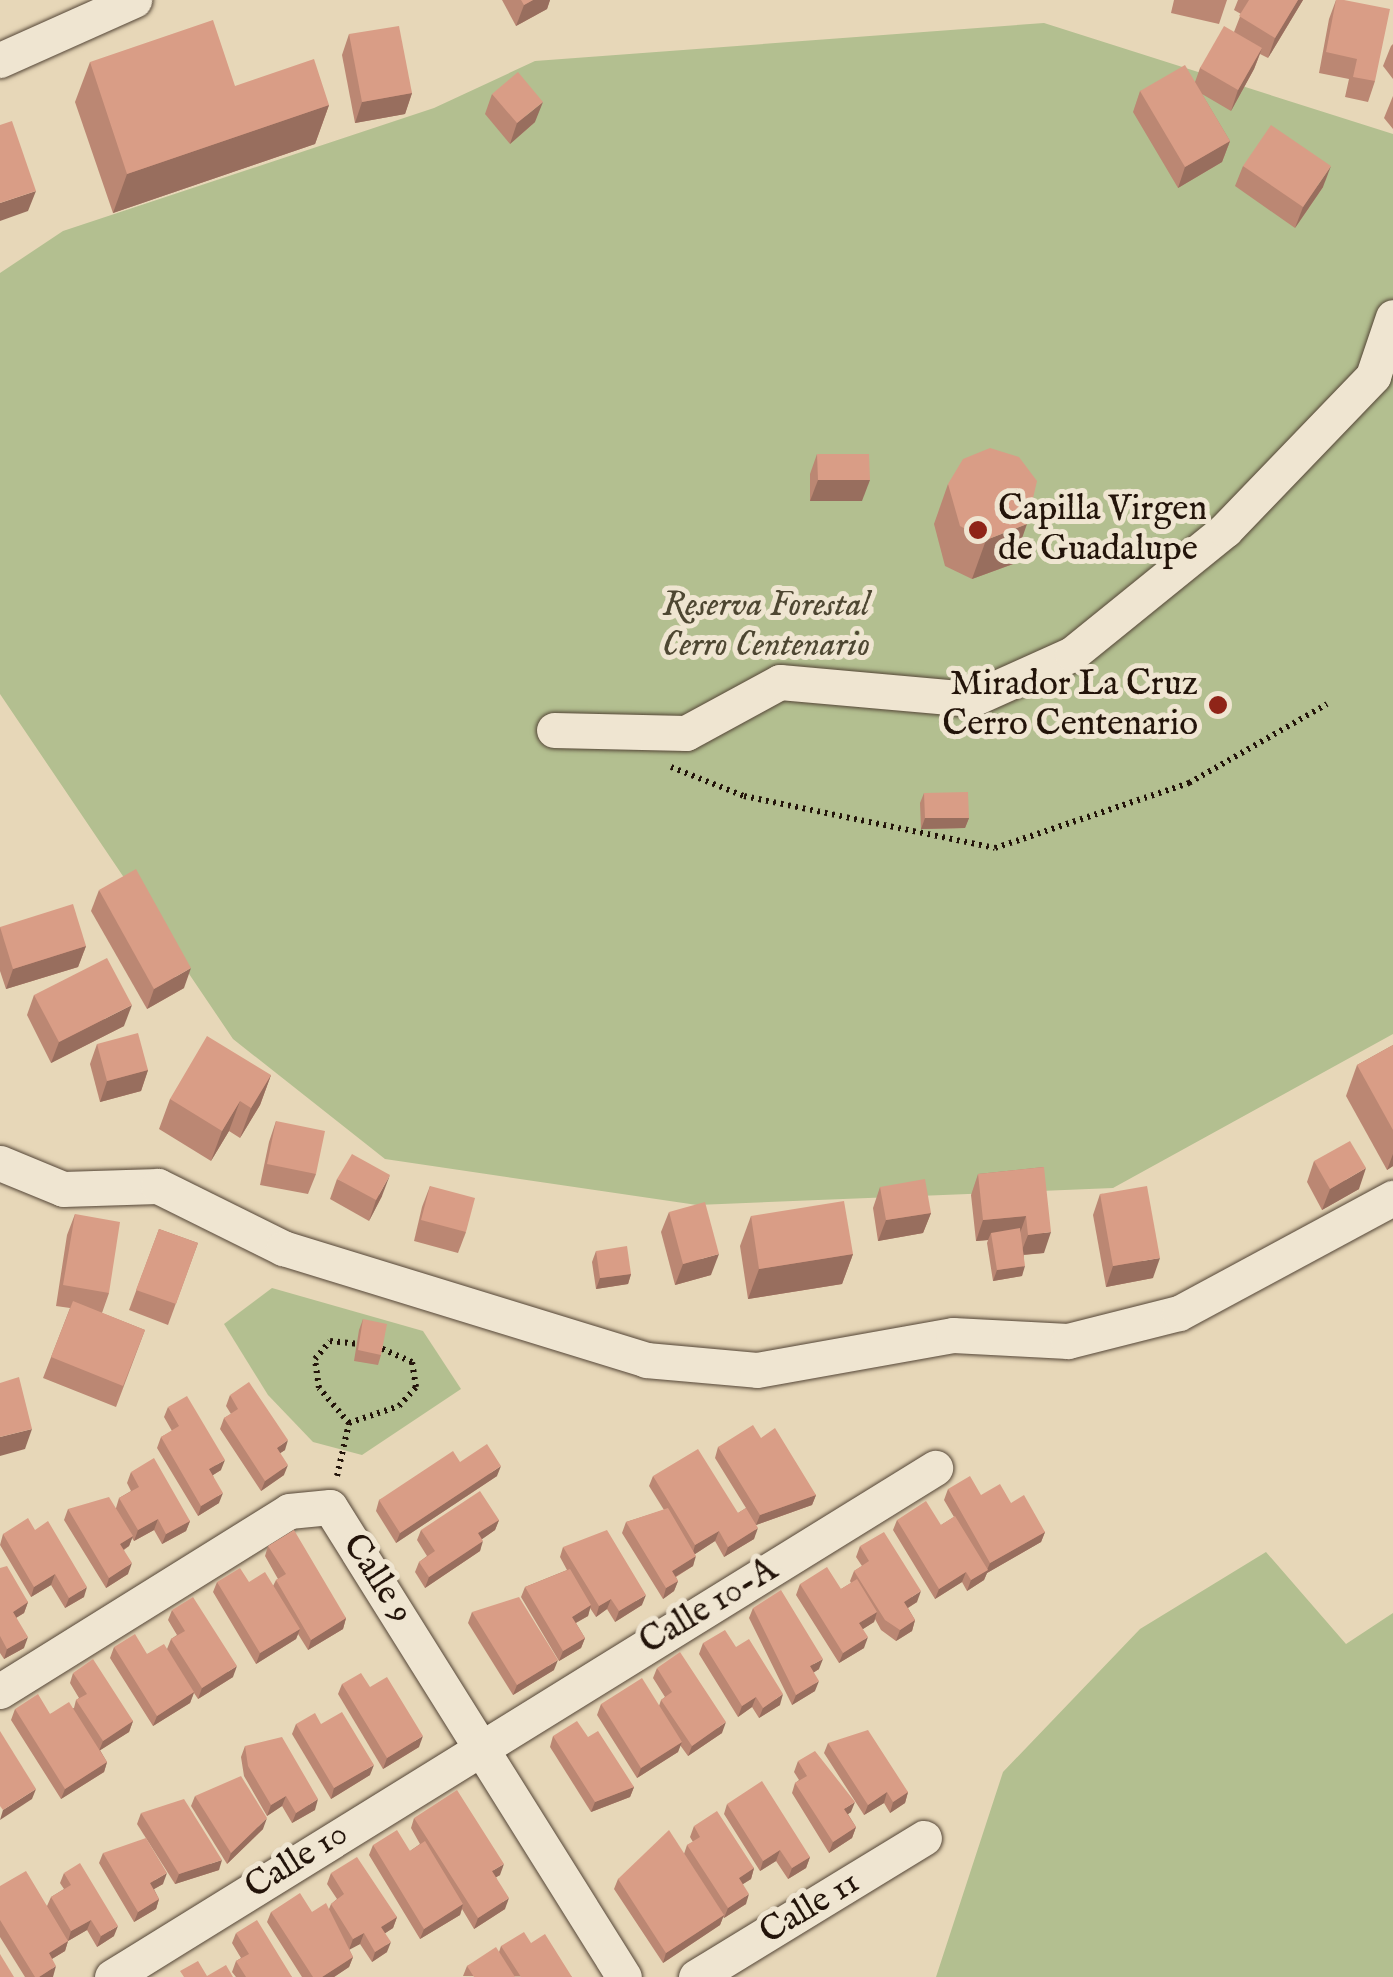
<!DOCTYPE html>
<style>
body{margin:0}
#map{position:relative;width:1393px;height:1977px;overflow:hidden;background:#e7d7b8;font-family:"IM FELL English",serif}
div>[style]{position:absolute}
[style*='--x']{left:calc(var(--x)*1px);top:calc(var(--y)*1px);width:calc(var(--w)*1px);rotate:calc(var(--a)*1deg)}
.green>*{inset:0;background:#b3bf90}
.path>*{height:6px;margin-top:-3px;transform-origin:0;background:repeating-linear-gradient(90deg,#23140a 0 2.5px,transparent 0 7.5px)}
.roads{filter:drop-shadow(0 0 2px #544536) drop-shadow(0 0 2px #544536)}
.minor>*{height:35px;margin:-17.5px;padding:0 17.5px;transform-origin:17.5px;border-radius:17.5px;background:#efe5d1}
.wall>*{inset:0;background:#bb8773}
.shaded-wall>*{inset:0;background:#986e5e}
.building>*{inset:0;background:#d99d86}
.dots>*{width:28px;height:28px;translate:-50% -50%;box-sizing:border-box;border:5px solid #efe5d1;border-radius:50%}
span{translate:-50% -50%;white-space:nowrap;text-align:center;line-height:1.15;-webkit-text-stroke:10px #efe5d1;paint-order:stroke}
.poi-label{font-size:35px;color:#23140a}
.left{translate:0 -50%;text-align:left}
.right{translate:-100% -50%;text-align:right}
.park-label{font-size:35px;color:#4e4732;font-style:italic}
.street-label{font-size:35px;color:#23140a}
</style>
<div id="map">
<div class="green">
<div style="clip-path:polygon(1044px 23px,1393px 134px,1393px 1034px,1113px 1188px,697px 1205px,385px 1159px,233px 1039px,0 694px,0 273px,63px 231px,434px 108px,535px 61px)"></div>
<div style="clip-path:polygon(272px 1288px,423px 1331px,461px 1389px,362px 1455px,313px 1442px,268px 1395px,224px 1324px)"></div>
<div style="clip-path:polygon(1266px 1552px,1346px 1644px,1393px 1613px,1393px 1977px,936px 1977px,1003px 1772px,1140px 1629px)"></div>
</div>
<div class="path">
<div style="--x:671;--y:767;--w:79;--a:21.7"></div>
<div style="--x:744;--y:796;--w:256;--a:11.7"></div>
<div style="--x:995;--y:848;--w:205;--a:-18.5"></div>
<div style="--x:1189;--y:783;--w:159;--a:-29.8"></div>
<div style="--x:349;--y:1423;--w:53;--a:-18.8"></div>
<div style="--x:399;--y:1406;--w:25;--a:-48"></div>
<div style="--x:416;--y:1387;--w:25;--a:-99"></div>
<div style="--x:412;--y:1362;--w:34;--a:-156"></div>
<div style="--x:349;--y:1423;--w:46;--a:-130.6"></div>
<div style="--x:319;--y:1388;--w:29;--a:-98"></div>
<div style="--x:315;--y:1359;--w:23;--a:-50"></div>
<div style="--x:330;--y:1341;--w:27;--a:6"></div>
<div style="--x:337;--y:1476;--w:54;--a:-77.2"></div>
</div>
<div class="roads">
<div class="minor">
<div style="--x:0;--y:60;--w:147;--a:-24.1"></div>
<div style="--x:554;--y:730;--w:132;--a:1.3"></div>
<div style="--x:686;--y:733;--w:107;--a:-28.5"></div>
<div style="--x:780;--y:682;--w:193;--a:5.1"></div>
<div style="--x:972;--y:699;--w:110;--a:-24.2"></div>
<div style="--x:1072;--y:654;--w:197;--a:-39"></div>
<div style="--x:1225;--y:530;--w:214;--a:-46.1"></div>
<div style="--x:1373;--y:376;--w:62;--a:-71.3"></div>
<div style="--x:0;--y:1163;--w:68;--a:22.4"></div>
<div style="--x:63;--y:1189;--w:95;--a:-1.8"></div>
<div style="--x:158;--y:1186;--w:140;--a:26.4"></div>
<div style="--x:283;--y:1248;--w:380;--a:17.1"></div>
<div style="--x:646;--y:1360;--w:111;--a:5.1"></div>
<div style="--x:757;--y:1370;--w:199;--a:-10.1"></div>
<div style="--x:953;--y:1335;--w:115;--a:3"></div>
<div style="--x:1068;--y:1341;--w:114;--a:-14.2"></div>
<div style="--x:1179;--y:1313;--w:243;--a:-28.3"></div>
<div style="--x:0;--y:1691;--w:340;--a:-31.9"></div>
<div style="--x:289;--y:1511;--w:41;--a:-5.6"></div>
<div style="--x:330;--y:1507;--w:554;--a:57.97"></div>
<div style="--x:112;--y:1977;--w:968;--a:-31.74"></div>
<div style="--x:696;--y:1977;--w:267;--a:-31.4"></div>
</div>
</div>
<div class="wall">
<div style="clip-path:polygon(502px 0,550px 0,547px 9px,516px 26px)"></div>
<div style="clip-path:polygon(1174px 0,1227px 0,1219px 24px,1171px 13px)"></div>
<div style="clip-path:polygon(1238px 0,1303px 0,1268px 58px,1260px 54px,1254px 69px,1231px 111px,1202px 94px,1230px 141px,1222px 162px,1178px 188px,1133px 112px,1140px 91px,1195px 82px,1200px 68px,1234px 32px,1241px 14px,1234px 10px)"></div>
<div style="clip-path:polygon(1336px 0,1375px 81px,1368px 102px,1345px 97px,1349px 79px,1319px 73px,1329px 19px)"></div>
<div style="clip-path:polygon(349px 34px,412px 93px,405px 114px,355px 123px,342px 55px)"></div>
<div style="clip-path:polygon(1393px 44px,1393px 79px,1383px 66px,1391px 46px)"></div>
<div style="clip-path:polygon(90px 62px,235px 86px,329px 105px,315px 144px,113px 213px,75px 102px)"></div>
<div style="clip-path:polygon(492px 94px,535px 122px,510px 144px,485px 114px)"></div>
<div style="clip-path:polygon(1393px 96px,1393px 129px,1384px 118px)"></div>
<div style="clip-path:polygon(1243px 166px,1323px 187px,1295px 228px,1235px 186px)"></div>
<div style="clip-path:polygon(817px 454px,862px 501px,810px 501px,810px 474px)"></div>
<div style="clip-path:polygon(948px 484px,1013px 564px,972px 579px,945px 566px,934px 524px)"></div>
<div style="clip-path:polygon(924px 793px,969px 818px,965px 828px,921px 829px,920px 803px)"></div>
<div style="clip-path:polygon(99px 890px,184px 988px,147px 1009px,91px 911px)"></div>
<div style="clip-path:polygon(0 927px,86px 946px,78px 967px,6px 989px,0 971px)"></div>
<div style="clip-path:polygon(34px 995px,124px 1026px,51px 1063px,27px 1015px)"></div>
<div style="clip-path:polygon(97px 1044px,148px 1070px,141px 1091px,100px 1102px,90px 1064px)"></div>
<div style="clip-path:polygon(1393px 1045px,1393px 1166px,1387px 1170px,1346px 1096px,1357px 1065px)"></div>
<div style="clip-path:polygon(271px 1075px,260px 1105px,240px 1138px,229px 1131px,211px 1161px,159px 1129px,170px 1099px)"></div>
<div style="clip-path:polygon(276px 1121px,316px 1174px,308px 1194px,260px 1185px,269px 1142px)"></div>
<div style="clip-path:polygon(1314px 1161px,1359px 1189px,1322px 1210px,1307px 1182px)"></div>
<div style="clip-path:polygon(1044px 1167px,1044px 1253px,1024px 1255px,1022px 1276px,993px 1281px,987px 1243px,988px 1240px,976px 1241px,971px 1195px,978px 1174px)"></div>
<div style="clip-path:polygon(337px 1179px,382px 1196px,369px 1221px,330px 1199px)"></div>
<div style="clip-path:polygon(430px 1186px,466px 1232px,458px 1253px,414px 1241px,422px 1207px)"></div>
<div style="clip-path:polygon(880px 1187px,931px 1213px,923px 1233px,878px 1241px,873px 1208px)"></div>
<div style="clip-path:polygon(1100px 1194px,1153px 1278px,1106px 1287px,1093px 1215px)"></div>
<div style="clip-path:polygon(669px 1212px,711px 1275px,675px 1285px,661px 1232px)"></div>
<div style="clip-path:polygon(75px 1214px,109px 1293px,102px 1313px,145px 1330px,116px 1407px,43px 1378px,70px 1308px,56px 1306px,67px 1235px)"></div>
<div style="clip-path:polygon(751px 1216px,853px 1254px,842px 1284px,748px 1299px,740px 1246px)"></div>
<div style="clip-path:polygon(159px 1229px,198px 1243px,168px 1325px,129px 1310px)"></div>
<div style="clip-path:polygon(596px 1251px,631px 1274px,628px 1284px,596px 1289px,592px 1262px)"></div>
<div style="clip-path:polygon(363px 1319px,381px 1355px,378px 1365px,354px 1361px,359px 1330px)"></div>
<div style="clip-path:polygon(230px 1395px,285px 1450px,280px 1453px,284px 1475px,261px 1491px,220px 1429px,224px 1418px,231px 1414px,226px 1406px)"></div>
<div style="clip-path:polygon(168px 1407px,221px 1470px,213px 1475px,219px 1503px,198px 1516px,157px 1448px,161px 1437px,172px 1431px,164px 1417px)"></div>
<div style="clip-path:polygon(761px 1438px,816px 1495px,812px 1505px,756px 1525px,754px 1539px,724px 1557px,715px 1541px,695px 1554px,693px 1566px,676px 1577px,678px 1581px,674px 1591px,663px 1599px,622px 1533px,626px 1522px,664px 1510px,649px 1486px,653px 1476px,738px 1513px,746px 1508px,715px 1458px,718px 1447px)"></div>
<div style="clip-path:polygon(460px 1462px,497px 1476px,396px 1543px,376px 1511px,379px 1500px)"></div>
<div style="clip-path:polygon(131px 1472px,190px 1521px,186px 1531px,162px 1544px,154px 1530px,134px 1541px,132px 1538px,129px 1546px,124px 1550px,128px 1574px,106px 1588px,64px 1520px,68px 1509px,116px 1508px,119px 1498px,131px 1491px,127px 1483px)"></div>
<div style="clip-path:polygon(948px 1489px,1011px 1503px,1045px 1532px,1041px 1542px,987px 1573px,984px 1580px,967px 1591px,962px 1582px,935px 1599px,893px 1530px,897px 1520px,941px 1525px,954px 1517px,944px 1500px)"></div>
<div style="clip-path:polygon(499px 1520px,495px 1530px,482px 1539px,480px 1551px,425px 1588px,415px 1572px,419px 1562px,427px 1556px,417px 1540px,421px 1530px)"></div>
<div style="clip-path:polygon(35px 1530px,84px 1597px,65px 1608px,51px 1585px,31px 1597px,0 1545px,3px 1534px)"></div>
<div style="clip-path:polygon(268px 1546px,346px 1618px,343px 1629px,308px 1650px,298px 1634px,296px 1639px,256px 1664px,213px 1592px,217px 1582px,249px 1582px,273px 1586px,276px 1580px,278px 1579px,265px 1556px)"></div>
<div style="clip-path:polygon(860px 1546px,917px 1602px,908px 1608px,915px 1620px,912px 1631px,896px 1641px,881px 1630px,875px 1619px,874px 1622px,863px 1629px,864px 1648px,839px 1663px,796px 1595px,800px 1584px,841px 1589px,851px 1583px,850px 1581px,854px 1571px,862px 1566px,856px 1557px)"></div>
<div style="clip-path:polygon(563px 1547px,642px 1605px,615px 1622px,607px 1609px,596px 1617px,590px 1608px,588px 1616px,576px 1623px,585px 1638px,581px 1648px,559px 1661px,521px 1597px,525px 1587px,567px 1570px,560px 1557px)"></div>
<div style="clip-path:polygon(0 1568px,28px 1602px,24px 1613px,16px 1618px,24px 1648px,4px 1659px,0 1653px)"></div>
<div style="clip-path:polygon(753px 1608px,819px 1669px,814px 1672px,815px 1691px,792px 1705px,749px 1618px)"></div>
<div style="clip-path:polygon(172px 1610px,233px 1677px,198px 1699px,194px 1693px,190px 1703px,153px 1726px,110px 1658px,114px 1647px,147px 1654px,167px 1649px,171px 1639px,177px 1635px,168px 1620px)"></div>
<div style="clip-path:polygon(472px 1612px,554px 1670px,513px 1695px,468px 1623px)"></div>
<div style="clip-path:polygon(703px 1643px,736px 1647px,780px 1705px,759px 1718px,752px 1707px,738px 1717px,699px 1654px)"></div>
<div style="clip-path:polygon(657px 1668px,722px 1733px,688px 1756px,680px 1745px,678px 1752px,637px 1778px,597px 1715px,601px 1704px,659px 1706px,661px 1700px,665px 1697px,653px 1678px)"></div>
<div style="clip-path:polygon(73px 1673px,133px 1721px,129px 1732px,100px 1750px,107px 1762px,104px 1772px,61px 1799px,11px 1720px,15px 1709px,50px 1714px,74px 1708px,76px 1700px,79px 1698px,70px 1683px)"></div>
<div style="clip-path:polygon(342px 1684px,370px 1687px,419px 1747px,383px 1769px,338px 1694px)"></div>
<div style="clip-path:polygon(296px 1724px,321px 1724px,370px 1775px,331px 1799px,292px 1734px)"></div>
<div style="clip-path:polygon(553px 1736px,588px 1737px,634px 1787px,630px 1797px,591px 1812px,550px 1747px)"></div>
<div style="clip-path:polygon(828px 1743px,908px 1792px,905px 1803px,890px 1813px,884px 1803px,864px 1815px,824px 1753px)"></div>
<div style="clip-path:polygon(245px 1746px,315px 1810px,292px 1823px,282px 1806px,267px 1816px,244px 1776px,241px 1757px)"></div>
<div style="clip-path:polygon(798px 1761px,851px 1812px,848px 1814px,856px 1827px,852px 1838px,829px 1853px,792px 1793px,795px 1783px,799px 1780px,794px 1772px)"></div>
<div style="clip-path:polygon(195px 1796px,263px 1829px,227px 1864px,191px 1806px)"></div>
<div style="clip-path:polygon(727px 1804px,810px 1857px,806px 1868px,788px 1879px,776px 1861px,760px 1871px,724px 1814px)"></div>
<div style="clip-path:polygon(141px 1813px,219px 1870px,175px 1884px,137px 1824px)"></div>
<div style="clip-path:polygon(414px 1818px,500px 1875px,496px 1877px,505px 1909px,474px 1929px,462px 1909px,460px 1915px,420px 1939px,369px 1855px,373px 1845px,410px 1851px,420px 1844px,411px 1828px)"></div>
<div style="clip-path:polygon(694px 1826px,754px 1868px,751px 1879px,743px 1884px,746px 1904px,724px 1918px,723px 1917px,720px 1925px,663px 1963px,614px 1889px,618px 1879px,684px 1854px,687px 1845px,693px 1842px,690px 1837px)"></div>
<div style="clip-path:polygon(103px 1853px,163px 1884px,154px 1889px,159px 1899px,156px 1909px,134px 1922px,99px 1863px)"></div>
<div style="clip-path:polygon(64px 1873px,114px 1936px,97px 1947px,87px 1930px,68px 1941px,65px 1951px,52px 1959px,52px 1977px,25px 1977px,0 1937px,0 1886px,47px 1906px,51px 1897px,64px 1889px,60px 1883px)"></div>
<div style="clip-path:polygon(331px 1873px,397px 1917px,393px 1928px,385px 1933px,387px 1952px,372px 1962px,360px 1944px,349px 1949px,353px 1957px,349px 1967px,334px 1977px,302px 1977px,267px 1922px,271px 1912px,312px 1912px,329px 1909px,331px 1904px,337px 1899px,327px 1884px)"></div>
<div style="clip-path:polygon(236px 1933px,292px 1977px,236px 1977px,232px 1972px,236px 1961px,241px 1958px,232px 1943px)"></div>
<div style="clip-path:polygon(531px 1943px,572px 1977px,463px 1976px,467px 1966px,499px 1952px,501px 1946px)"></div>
</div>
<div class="shaded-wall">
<div style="clip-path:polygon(533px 0,550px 0,547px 9px,516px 26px,524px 5px)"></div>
<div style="clip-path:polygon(1298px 0,1303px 0,1268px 58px,1275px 38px)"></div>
<div style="clip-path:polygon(1262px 48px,1254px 69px,1231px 111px,1238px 90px)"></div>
<div style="clip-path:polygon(412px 93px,405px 114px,355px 123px,362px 102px)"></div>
<div style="clip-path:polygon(543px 102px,535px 122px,510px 144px,517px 123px)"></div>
<div style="clip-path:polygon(329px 105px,315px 144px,113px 213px,127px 174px)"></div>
<div style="clip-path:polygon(1230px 141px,1222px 162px,1178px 188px,1185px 167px)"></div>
<div style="clip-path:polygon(1331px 166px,1323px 187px,1295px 228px,1303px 207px)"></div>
<div style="clip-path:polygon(36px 191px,28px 211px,0 221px,0 203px)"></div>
<div style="clip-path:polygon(818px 480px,870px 480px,862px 501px,810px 501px)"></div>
<div style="clip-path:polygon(1027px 524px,1013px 564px,972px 579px,986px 540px)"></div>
<div style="clip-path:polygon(925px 818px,969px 818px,965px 828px,921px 829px)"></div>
<div style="clip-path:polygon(86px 946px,78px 967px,6px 989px,13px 969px)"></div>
<div style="clip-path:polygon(191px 968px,184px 988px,147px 1009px,154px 989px)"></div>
<div style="clip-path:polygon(132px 1005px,124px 1026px,51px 1063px,59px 1042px)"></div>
<div style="clip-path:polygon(148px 1070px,141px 1091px,100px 1102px,107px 1081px)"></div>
<div style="clip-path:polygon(271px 1075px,260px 1105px,240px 1138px,251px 1108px)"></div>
<div style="clip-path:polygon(240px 1101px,229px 1131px,211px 1161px,222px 1131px)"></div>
<div style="clip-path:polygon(1393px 1154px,1393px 1166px,1387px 1170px)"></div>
<div style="clip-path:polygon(1366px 1168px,1359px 1189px,1322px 1210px,1330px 1189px)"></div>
<div style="clip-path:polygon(390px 1175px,382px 1196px,369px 1221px,376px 1200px)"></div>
<div style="clip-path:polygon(931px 1213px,923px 1233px,878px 1241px,886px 1220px)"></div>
<div style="clip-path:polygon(1026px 1216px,1019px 1236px,991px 1233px,988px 1240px,976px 1241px,983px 1220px)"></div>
<div style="clip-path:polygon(1051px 1232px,1044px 1253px,1020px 1255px,1028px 1235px)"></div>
<div style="clip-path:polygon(719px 1254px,711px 1275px,675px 1285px,683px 1264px)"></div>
<div style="clip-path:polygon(853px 1254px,842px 1284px,748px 1299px,759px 1269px)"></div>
<div style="clip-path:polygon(1160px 1258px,1153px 1278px,1106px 1287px,1113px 1266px)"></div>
<div style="clip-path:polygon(1025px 1266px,1022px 1276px,993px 1281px,997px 1270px)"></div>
<div style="clip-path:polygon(631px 1274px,628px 1284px,596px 1289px,600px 1278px)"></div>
<div style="clip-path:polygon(32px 1429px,25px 1449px,0 1456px,0 1437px)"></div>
<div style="clip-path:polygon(288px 1440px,285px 1450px,273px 1458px,277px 1448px)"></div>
<div style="clip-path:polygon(225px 1460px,221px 1470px,205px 1480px,209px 1469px)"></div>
<div style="clip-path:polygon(288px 1465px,284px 1475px,261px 1491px,265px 1481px)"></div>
<div style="clip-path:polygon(501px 1466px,497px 1476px,396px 1543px,400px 1533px)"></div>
<div style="clip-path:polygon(223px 1493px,219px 1503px,198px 1516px,201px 1506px)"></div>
<div style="clip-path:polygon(816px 1495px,812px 1505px,756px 1525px,760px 1515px)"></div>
<div style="clip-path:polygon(158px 1519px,154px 1530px,134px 1541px,138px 1530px)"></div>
<div style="clip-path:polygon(499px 1520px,495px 1530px,475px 1544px,478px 1533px)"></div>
<div style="clip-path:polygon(190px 1521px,186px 1531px,162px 1544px,166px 1534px)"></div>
<div style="clip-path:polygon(758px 1528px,754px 1539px,724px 1557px,728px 1547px)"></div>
<div style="clip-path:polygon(719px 1531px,715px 1541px,692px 1556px,695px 1545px)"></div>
<div style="clip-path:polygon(1045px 1532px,1041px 1542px,987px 1573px,984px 1580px,967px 1591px,971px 1580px,987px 1570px,990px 1563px)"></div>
<div style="clip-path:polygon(133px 1536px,129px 1546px,116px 1554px,120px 1544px)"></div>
<div style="clip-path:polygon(483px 1541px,480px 1551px,425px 1588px,429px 1577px)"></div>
<div style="clip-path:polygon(696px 1556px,693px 1566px,668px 1581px,672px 1571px)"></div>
<div style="clip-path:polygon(132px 1563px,128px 1574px,106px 1588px,109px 1578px)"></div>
<div style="clip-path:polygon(966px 1572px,962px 1582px,935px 1599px,939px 1589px)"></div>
<div style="clip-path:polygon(55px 1574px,51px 1585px,31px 1597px,34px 1587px)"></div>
<div style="clip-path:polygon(678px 1581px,674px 1591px,663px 1599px,666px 1588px)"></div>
<div style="clip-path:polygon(87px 1587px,84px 1597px,65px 1608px,69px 1598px)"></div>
<div style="clip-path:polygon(921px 1591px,917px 1602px,901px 1612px,904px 1602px)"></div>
<div style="clip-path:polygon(646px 1595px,642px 1605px,615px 1622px,619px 1611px)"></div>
<div style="clip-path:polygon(611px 1599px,607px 1609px,596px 1617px,599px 1606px)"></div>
<div style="clip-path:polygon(28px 1602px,24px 1613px,9px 1622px,13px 1612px)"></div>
<div style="clip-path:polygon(591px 1605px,588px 1616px,568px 1627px,572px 1617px)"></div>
<div style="clip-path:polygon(877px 1612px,874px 1622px,855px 1634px,859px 1623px)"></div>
<div style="clip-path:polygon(346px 1618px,343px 1629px,308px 1650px,311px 1640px)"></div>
<div style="clip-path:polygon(915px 1620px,912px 1631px,896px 1641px,900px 1630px)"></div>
<div style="clip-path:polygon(300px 1629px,296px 1639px,256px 1664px,260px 1653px)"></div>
<div style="clip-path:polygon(28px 1637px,24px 1648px,4px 1659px,7px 1649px)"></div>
<div style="clip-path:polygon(868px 1637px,864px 1648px,839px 1663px,843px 1653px)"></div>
<div style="clip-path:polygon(585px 1638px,581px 1648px,559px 1661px,563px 1651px)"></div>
<div style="clip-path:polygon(823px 1659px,819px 1669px,807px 1677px,810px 1666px)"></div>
<div style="clip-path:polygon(558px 1660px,554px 1670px,513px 1695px,517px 1685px)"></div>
<div style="clip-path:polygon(237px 1666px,233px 1677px,198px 1699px,202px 1688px)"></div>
<div style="clip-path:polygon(819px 1681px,815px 1691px,792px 1705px,796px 1695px)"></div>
<div style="clip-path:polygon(194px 1692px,190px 1703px,153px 1726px,157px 1716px)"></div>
<div style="clip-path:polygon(783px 1694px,780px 1705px,759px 1718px,763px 1708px)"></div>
<div style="clip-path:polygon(756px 1697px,752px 1707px,738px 1717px,742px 1706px)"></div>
<div style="clip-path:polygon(133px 1721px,129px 1732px,99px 1751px,103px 1741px)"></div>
<div style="clip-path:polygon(726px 1722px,722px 1733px,688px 1756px,692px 1746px)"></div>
<div style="clip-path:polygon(423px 1736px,419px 1747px,383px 1769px,387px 1758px)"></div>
<div style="clip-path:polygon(682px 1742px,678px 1752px,637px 1778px,641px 1768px)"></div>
<div style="clip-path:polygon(107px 1762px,104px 1772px,61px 1799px,65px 1789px)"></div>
<div style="clip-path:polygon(374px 1765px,370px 1775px,331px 1799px,334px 1788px)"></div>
<div style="clip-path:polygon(634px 1787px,630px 1797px,591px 1812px,595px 1802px)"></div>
<div style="clip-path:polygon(36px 1789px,32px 1799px,0 1820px,3px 1810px)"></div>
<div style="clip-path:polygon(887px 1792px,884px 1803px,864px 1815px,868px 1805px)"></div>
<div style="clip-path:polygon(908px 1792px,905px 1803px,890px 1813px,893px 1802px)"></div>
<div style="clip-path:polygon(286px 1796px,282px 1806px,267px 1816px,271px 1805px)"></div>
<div style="clip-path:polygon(318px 1799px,315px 1810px,292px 1823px,296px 1813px)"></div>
<div style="clip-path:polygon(855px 1802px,851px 1812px,841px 1819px,844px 1809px)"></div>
<div style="clip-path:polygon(267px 1818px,263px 1829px,227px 1864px,231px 1853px)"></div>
<div style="clip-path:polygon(856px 1827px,852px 1838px,829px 1853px,833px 1842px)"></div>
<div style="clip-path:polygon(780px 1850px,776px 1861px,760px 1871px,763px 1861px)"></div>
<div style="clip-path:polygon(810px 1857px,806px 1868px,788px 1879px,792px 1868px)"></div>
<div style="clip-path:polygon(222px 1860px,219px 1870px,175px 1884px,179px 1874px)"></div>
<div style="clip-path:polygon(504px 1864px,500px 1875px,488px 1882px,492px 1871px)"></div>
<div style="clip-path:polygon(754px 1868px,751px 1879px,735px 1889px,739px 1878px)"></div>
<div style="clip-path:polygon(167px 1873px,163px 1884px,147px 1893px,150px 1883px)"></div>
<div style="clip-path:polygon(749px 1894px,746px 1904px,724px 1918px,728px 1908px)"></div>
<div style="clip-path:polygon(509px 1898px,505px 1909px,474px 1929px,478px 1918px)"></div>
<div style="clip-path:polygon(159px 1899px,156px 1909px,134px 1922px,138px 1912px)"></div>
<div style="clip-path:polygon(463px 1904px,460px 1915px,420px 1939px,424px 1929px)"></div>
<div style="clip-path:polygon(724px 1915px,720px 1925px,663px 1963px,666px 1953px)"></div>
<div style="clip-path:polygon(397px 1917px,393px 1928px,378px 1938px,381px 1927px)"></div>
<div style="clip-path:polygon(91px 1920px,87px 1930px,68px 1941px,65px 1951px,45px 1963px,49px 1953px,68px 1941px,71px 1931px)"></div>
<div style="clip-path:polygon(118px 1926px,114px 1936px,97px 1947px,101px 1936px)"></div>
<div style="clip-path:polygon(364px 1933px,360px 1944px,349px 1950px,353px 1939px)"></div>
<div style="clip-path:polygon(391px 1942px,387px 1952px,372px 1962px,375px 1952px)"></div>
<div style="clip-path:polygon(353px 1957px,349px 1967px,334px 1977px,322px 1977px)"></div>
<div style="clip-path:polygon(56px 1966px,53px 1977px,39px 1977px)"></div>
</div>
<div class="building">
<div style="clip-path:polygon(521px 0,533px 0,524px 5px)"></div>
<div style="clip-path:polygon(1249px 0,1298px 0,1275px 38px,1239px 16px)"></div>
<div style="clip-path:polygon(1336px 0,1344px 0,1390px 9px,1375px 81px,1353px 77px,1357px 59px,1326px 52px)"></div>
<div style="clip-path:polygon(213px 20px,235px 86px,314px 59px,329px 105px,127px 174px,90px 62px)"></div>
<div style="clip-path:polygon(399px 26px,412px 93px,362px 102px,349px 34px)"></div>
<div style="clip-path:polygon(1224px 26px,1262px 48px,1238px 90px,1200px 68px)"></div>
<div style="clip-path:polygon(1185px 65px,1230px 141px,1185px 167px,1140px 91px)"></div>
<div style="clip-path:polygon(518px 72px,543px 102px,517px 123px,492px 94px)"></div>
<div style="clip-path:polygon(12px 121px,36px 191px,0 203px,0 125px)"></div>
<div style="clip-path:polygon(1271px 125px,1331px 166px,1303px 207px,1243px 166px)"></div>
<div style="clip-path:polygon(990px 448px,1019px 457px,1037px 481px,1027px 524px,986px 540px,960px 526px,948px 484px,963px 459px)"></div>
<div style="clip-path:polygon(817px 454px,869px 454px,870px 480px,818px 480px)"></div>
<div style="clip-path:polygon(968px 792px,969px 818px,925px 818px,924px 793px)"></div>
<div style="clip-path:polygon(136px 869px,191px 968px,154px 989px,99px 890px)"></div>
<div style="clip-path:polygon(73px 904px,86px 946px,13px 969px,0 927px)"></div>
<div style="clip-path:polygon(107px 958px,132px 1005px,59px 1042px,34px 995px)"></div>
<div style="clip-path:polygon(138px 1033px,148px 1070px,107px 1081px,97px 1044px)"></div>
<div style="clip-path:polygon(207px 1036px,271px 1075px,251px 1108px,240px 1101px,222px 1131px,170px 1099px)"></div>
<div style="clip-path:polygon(1393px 1045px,1393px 1130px,1357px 1065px)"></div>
<div style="clip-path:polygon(276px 1121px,325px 1131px,316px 1174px,267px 1164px)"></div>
<div style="clip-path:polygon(1350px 1141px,1366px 1168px,1330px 1189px,1314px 1161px)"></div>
<div style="clip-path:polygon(352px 1154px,390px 1175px,376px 1200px,337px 1179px)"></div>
<div style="clip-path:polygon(1044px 1167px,1051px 1232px,1028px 1235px,1026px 1216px,983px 1220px,978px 1174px)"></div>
<div style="clip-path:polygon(925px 1179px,931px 1213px,886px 1220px,880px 1187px)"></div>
<div style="clip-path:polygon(430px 1186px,475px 1198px,466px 1232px,421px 1220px)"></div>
<div style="clip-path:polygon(1147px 1186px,1160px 1258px,1113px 1266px,1100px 1194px)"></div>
<div style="clip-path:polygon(844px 1201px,853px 1254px,759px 1269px,751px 1216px)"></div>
<div style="clip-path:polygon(705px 1202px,719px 1254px,683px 1264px,669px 1212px)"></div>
<div style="clip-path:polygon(75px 1214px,120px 1222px,109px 1293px,63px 1285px)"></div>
<div style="clip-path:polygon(1020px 1228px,1025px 1266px,997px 1270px,991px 1233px)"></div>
<div style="clip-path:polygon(159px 1229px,198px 1243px,176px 1304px,136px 1290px)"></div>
<div style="clip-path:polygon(627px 1246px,631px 1274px,600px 1278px,596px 1251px)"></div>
<div style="clip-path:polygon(73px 1301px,145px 1330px,123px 1386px,51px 1357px)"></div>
<div style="clip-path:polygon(363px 1319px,387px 1324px,381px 1355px,358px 1350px)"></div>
<div style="clip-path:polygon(19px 1377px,32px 1429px,0 1437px,0 1383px)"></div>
<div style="clip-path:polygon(249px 1382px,288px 1440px,277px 1448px,288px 1465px,265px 1481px,224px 1418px,238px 1409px,230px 1395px)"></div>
<div style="clip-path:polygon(187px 1396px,225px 1460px,209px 1469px,223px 1493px,201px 1506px,161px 1437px,179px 1426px,168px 1407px)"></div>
<div style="clip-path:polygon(753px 1425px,761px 1438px,775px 1428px,816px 1495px,760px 1515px,718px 1447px)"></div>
<div style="clip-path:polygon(487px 1444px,501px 1466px,400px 1533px,379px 1500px,453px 1451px,460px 1462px)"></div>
<div style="clip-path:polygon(698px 1449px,738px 1513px,746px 1508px,758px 1528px,728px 1547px,719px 1531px,695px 1545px,653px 1476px)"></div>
<div style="clip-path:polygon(154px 1458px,190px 1521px,166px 1534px,158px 1519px,138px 1530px,119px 1498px,139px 1487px,131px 1472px)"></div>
<div style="clip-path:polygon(970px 1476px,981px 1495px,1000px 1484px,1011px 1503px,1024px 1495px,1045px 1532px,990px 1563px,948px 1489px)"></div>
<div style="clip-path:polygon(480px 1491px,499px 1520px,478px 1533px,483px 1541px,429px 1577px,419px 1562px,435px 1551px,421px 1530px)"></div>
<div style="clip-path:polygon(109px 1497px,133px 1536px,120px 1544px,132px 1563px,109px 1578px,68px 1509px)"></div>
<div style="clip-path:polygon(926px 1501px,941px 1525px,955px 1516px,988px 1570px,971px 1580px,966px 1572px,939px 1589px,897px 1520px)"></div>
<div style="clip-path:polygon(668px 1508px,696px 1556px,672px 1571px,678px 1581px,666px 1588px,626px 1522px)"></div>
<div style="clip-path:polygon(28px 1518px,35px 1530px,48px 1521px,87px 1587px,69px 1598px,55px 1574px,34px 1587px,3px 1534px)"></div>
<div style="clip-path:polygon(294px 1530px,346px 1618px,311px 1640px,276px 1580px,286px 1574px,268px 1546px)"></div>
<div style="clip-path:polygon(607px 1530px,646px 1595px,619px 1611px,611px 1599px,599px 1606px,563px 1547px)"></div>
<div style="clip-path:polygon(884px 1532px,921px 1591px,904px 1602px,915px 1620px,900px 1630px,885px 1620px,854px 1571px,869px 1561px,860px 1546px)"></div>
<div style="clip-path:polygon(7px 1566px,28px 1602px,13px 1612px,28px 1637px,7px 1649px,0 1636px,0 1568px)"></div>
<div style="clip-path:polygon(827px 1567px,841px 1589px,857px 1579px,877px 1612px,859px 1623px,868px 1637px,843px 1653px,800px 1584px)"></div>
<div style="clip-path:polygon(240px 1568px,249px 1582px,265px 1572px,300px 1629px,260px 1653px,217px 1582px)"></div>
<div style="clip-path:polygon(570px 1569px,591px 1605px,572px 1617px,585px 1638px,563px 1651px,525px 1587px)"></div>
<div style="clip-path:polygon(781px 1590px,823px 1659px,810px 1666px,819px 1681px,796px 1695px,753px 1608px)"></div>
<div style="clip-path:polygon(193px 1597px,237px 1666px,202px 1688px,171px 1639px,185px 1631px,172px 1610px)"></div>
<div style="clip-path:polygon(519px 1597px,558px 1660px,517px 1685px,472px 1612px)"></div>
<div style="clip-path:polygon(725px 1630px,736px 1647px,749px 1639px,783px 1694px,763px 1708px,756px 1697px,742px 1706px,703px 1643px)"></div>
<div style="clip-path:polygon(135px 1634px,147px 1654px,164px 1644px,194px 1692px,157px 1716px,114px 1647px)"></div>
<div style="clip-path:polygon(680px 1652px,726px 1722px,692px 1746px,661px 1700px,672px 1692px,657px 1668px)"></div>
<div style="clip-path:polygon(93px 1659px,133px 1721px,103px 1741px,76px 1700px,87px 1694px,73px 1673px)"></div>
<div style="clip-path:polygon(361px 1673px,370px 1687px,387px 1677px,423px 1736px,387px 1758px,342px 1684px)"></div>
<div style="clip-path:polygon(642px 1678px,682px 1742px,641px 1768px,601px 1704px)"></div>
<div style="clip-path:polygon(38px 1694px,50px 1714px,69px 1702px,107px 1762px,65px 1789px,15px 1709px)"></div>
<div style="clip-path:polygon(342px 1712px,374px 1765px,334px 1788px,296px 1724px,315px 1713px,321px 1724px)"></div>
<div style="clip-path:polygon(577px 1721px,588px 1737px,598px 1731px,634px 1787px,595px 1802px,553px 1736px)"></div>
<div style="clip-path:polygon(868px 1730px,908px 1792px,893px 1802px,887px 1792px,868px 1805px,828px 1743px)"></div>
<div style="clip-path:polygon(0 1731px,36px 1789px,3px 1810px,0 1806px)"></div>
<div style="clip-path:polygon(282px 1737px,318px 1799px,296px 1813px,286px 1796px,271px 1805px,248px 1766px,245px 1746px)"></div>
<div style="clip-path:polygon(815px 1751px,855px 1802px,844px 1809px,856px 1827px,833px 1842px,795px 1783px,807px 1776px,798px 1761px)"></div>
<div style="clip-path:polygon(241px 1776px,267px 1818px,231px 1853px,195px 1796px)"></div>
<div style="clip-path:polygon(762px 1781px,810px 1857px,792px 1868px,780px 1850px,763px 1861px,727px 1804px)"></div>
<div style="clip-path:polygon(457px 1790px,504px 1864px,492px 1871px,509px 1898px,478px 1918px,414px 1818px)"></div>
<div style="clip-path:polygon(184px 1799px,222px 1860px,179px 1874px,141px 1813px)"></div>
<div style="clip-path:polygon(717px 1811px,754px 1868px,739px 1878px,749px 1894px,728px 1908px,687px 1845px,700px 1837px,694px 1826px)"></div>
<div style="clip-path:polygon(397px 1830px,410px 1851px,425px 1841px,463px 1904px,424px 1929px,373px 1845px)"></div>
<div style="clip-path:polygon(669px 1830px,724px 1915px,666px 1953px,618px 1879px)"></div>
<div style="clip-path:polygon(146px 1838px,167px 1873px,150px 1883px,159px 1899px,138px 1912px,103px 1853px)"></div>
<div style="clip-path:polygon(357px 1857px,397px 1917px,381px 1927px,391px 1942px,375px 1952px,364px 1933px,353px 1939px,331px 1904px,344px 1894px,331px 1873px)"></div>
<div style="clip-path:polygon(80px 1863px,118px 1926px,101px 1936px,91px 1920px,71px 1931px,51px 1897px,71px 1885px,64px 1873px)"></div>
<div style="clip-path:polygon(26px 1871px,68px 1941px,49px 1953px,56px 1966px,39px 1977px,35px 1977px,0 1920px,0 1886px)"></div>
<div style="clip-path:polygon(300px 1893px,312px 1912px,326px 1903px,353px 1957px,322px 1977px,313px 1977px,271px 1912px)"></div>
<div style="clip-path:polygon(257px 1920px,292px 1977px,246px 1977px,236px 1961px,249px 1954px,236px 1933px)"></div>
<div style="clip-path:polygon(524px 1932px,531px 1943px,545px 1934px,572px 1977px,521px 1977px,501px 1946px)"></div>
<div style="clip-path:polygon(496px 1947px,515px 1977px,474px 1977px,467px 1966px)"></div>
<div style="clip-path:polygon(0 1954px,14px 1977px,0 1977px)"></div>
<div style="clip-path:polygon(198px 1961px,207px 1976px,226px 1965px,233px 1977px,184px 1977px,180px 1971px)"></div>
</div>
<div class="dots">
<div style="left:978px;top:530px;background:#8f2418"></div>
<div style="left:1218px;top:705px;background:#8f2418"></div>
</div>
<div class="poi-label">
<span class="left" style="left:998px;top:530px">Capilla Virgen<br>de Guadalupe</span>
<span class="right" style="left:1198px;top:705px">Mirador La Cruz<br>Cerro Centenario</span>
</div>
<div class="park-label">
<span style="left:766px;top:626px">Reserva Forestal<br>Cerro Centenario</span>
</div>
<div class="street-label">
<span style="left:377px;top:1579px;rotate:57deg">Calle 9</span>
<span style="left:709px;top:1607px;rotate:-31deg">Calle 10-A</span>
<span style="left:297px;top:1861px;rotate:-32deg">Calle 10</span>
<span style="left:810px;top:1908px;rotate:-31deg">Calle 11</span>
</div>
</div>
